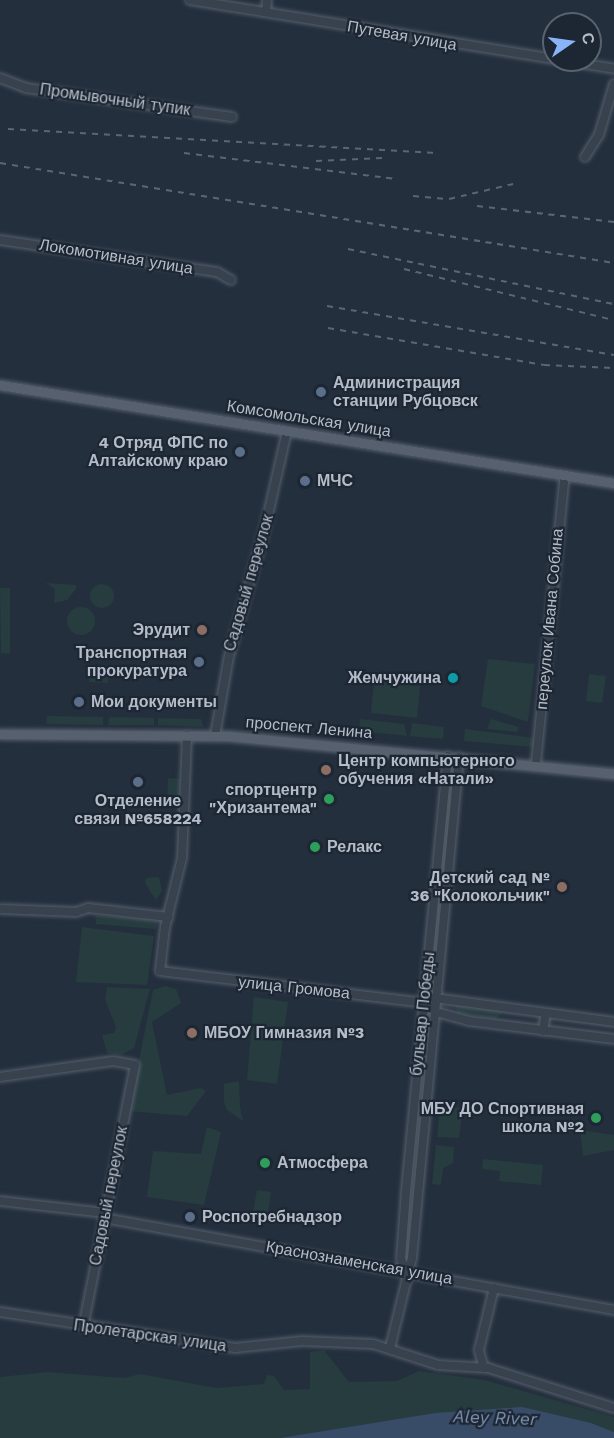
<!DOCTYPE html>
<meta charset="utf-8">
<style>
body{margin:0}
#map{position:relative;width:614px;height:1438px;overflow:hidden;background:#242f3e;font-family:"Work Sans",sans-serif}
div>[style]{position:absolute}
[style*='--x']{left:calc(var(--x)*1px);top:calc(var(--y)*1px);width:calc(var(--w)*1px);rotate:calc(var(--a)*1deg)}
.green>*{inset:0;background:#263c3f}
.round{border-radius:50%}
.water>*{inset:0;background:#394c67}
.roads{filter:drop-shadow(0 0 2px #565f6c) drop-shadow(0 0 2px #565f6c)}
.minor>*{height:8px;margin:-4px;padding:0 4px;transform-origin:4px;border-radius:4px;background:#38414e}
.major>*{height:9px;margin:-4.5px;padding:0 4.5px;transform-origin:4.5px;border-radius:4.5px;background:#56606e}
.rail>*{height:1.5px;margin-top:-0.75px;transform-origin:0;background:repeating-linear-gradient(90deg,#5a6575 0 6px,transparent 0 12px)}
.dots>*{width:16px;height:16px;translate:-50% -50%;box-sizing:border-box;border:3px solid #1d2633;border-radius:50%}
span{translate:-50% -50%;white-space:nowrap;text-align:center;line-height:1.15;-webkit-text-stroke:4.5px #1d2633;paint-order:stroke}
.street-label{font-size:16px;color:#b4bcc9}
.poi-label{font-size:16px;color:#b4bcc9;font-weight:700}
.left{translate:0 -50%;text-align:left}
.right{translate:-100% -50%;text-align:right}
.water-label{font-size:18px;color:#7c92b1;font-style:italic}
.north{position:absolute;left:542px;top:12px;width:60px;height:60px;box-sizing:border-box;background:#1d2633;border:2px solid #59626f;border-radius:50%;rotate:77deg;font-size:16px;font-weight:700;line-height:24px;text-align:center;color:#b4bcc9}
.north::after{content:'';display:block;margin:auto;width:21px;height:27px;background:#8ab4f8;clip-path:polygon(50% 0,100% 100%,50% 72%,0 100%)}
</style>
<div id="map">
<div class="green">
<div style="clip-path:polygon(46px 583px,76px 585px,76px 589px,67px 600px,54px 603px,55px 589px)"></div>
<div class="round" style="left:90px;top:584px;width:24px;height:24px"></div>
<div style="clip-path:polygon(0 588px,10px 588px,10px 654px,1px 653px)"></div>
<div class="round" style="left:67px;top:607px;width:28px;height:28px"></div>
<div style="clip-path:polygon(488px 659px,535px 664px,528px 722px,481px 706px)"></div>
<div style="clip-path:polygon(90px 670px,110px 670px,108px 683px,89px 682px)"></div>
<div style="clip-path:polygon(375px 671px,421px 677px,417px 718px,371px 713px)"></div>
<div style="clip-path:polygon(589px 674px,606px 676px,602px 703px,586px 701px)"></div>
<div style="clip-path:polygon(47px 716px,103px 717px,103px 725px,46px 724px)"></div>
<div style="clip-path:polygon(109px 717px,154px 718px,154px 725px,108px 725px)"></div>
<div style="clip-path:polygon(158px 718px,201px 719px,203px 727px,158px 725px)"></div>
<div style="clip-path:polygon(360px 719px,404px 724px,407px 736px,359px 731px)"></div>
<div style="clip-path:polygon(491px 719px,519px 727px,517px 732px,487px 729px)"></div>
<div style="clip-path:polygon(412px 723px,444px 727px,443px 739px,410px 736px)"></div>
<div style="clip-path:polygon(465px 729px,535px 738px,534px 747px,464px 741px)"></div>
<div style="clip-path:polygon(168px 778px,180px 779px,179px 803px,167px 802px)"></div>
<div style="clip-path:polygon(447px 796px,453px 796px,432px 979px,430px 979px)"></div>
<div style="clip-path:polygon(159px 877px,162px 891px,156px 900px,145px 883px,146px 878px)"></div>
<div style="clip-path:polygon(95px 915px,158px 920px,156px 929px,96px 924px)"></div>
<div style="clip-path:polygon(82px 927px,154px 936px,147px 985px,76px 982px)"></div>
<div style="clip-path:polygon(165px 986px,176px 989px,181px 1003px,152px 1022px,167px 1095px,201px 1088px,206px 1091px,187px 1116px,129px 1111px,153px 990px)"></div>
<div style="clip-path:polygon(107px 987px,150px 989px,134px 1048px,121px 1055px,107px 1053px,102px 1035px,114px 1033px,116px 1027px,105px 999px)"></div>
<div style="clip-path:polygon(254px 997px,288px 1002px,277px 1084px,247px 1080px)"></div>
<div style="clip-path:polygon(456px 1004px,504px 1011px,496px 1019px,457px 1013px)"></div>
<div style="clip-path:polygon(239px 1081px,240px 1106px,243px 1121px,227px 1110px,224px 1102px,224px 1084px)"></div>
<div style="clip-path:polygon(440px 1106px,463px 1108px,459px 1138px,437px 1137px)"></div>
<div style="clip-path:polygon(207px 1127px,221px 1132px,204px 1205px,147px 1197px,153px 1151px,201px 1154px)"></div>
<div style="clip-path:polygon(580px 1130px,614px 1135px,614px 1150px,583px 1156px)"></div>
<div style="clip-path:polygon(436px 1145px,454px 1147px,453px 1163px,443px 1168px,441px 1185px,432px 1184px)"></div>
<div style="clip-path:polygon(483px 1159px,543px 1165px,541px 1185px,499px 1181px,500px 1171px,482px 1169px)"></div>
<div style="clip-path:polygon(257px 1190px,271px 1192px,268px 1214px,253px 1212px)"></div>
<div style="clip-path:polygon(324px 1350px,349px 1382px,397px 1381px,419px 1371px,485px 1380px,614px 1417px,614px 1432px,591px 1423px,435px 1413px,280px 1438px,0 1438px,0 1377px,47px 1372px,124px 1378px,140px 1374px,216px 1388px,264px 1384px,267px 1375px,274px 1376px,284px 1390px,310px 1389px,310px 1352px)"></div>
</div>
<div class="water">
<div style="clip-path:polygon(522px 1407px,591px 1423px,614px 1432px,614px 1438px,280px 1438px,435px 1413px)"></div>
</div>
<div class="roads">
<div class="minor">
<div style="--x:190;--y:0;--w:430;--a:9.2"></div>
<div style="--x:266;--y:12;--w:12;--a:-85"></div>
<div style="--x:0;--y:78;--w:28;--a:21"></div>
<div style="--x:26;--y:88;--w:208;--a:8"></div>
<div style="--x:585;--y:157;--w:26;--a:-58"></div>
<div style="--x:599;--y:135;--w:53;--a:-73.6"></div>
<div style="--x:0;--y:240;--w:219;--a:8.4"></div>
<div style="--x:217;--y:272;--w:16;--a:30"></div>
<div style="--x:187;--y:735;--w:123;--a:92.3"></div>
<div style="--x:182;--y:858;--w:71;--a:103.8"></div>
<div style="--x:165;--y:927;--w:44;--a:96.5"></div>
<div style="--x:160;--y:971;--w:267;--a:6.9"></div>
<div style="--x:425;--y:1003;--w:14;--a:39"></div>
<div style="--x:436;--y:1012;--w:34;--a:15"></div>
<div style="--x:469;--y:1021;--w:146;--a:7.1"></div>
<div style="--x:215;--y:736;--w:81;--a:-80.1"></div>
<div style="--x:229;--y:656;--w:133;--a:-74.3"></div>
<div style="--x:265;--y:528;--w:99;--a:-77.2"></div>
<div style="--x:536;--y:763;--w:289;--a:-84.3"></div>
<div style="--x:0;--y:909;--w:76;--a:2.3"></div>
<div style="--x:76;--y:912;--w:13;--a:-18"></div>
<div style="--x:88;--y:908;--w:81;--a:6.4"></div>
<div style="--x:434;--y:998;--w:182;--a:7.6"></div>
<div style="--x:543;--y:1031;--w:18;--a:-81"></div>
<div style="--x:0;--y:1077;--w:114;--a:-8.1"></div>
<div style="--x:113;--y:1061;--w:22;--a:10"></div>
<div style="--x:135;--y:1065;--w:267;--a:101.2"></div>
<div style="--x:0;--y:1201;--w:106;--a:6.5"></div>
<div style="--x:104;--y:1218;--w:518;--a:10.23"></div>
<div style="--x:406;--y:1272;--w:14;--a:-111"></div>
<div style="--x:401;--y:1259;--w:68;--a:-85.8"></div>
<div style="--x:406;--y:1191;--w:437;--a:-84.5"></div>
<div style="--x:0;--y:1312;--w:238;--a:8.7"></div>
<div style="--x:235;--y:1348;--w:67;--a:-6"></div>
<div style="--x:302;--y:1341;--w:71;--a:2.4"></div>
<div style="--x:373;--y:1344;--w:68;--a:17.9"></div>
<div style="--x:438;--y:1365;--w:50;--a:3.4"></div>
<div style="--x:488;--y:1368;--w:132;--a:17.6"></div>
<div style="--x:390;--y:1348;--w:93;--a:-76.3"></div>
<div style="--x:412;--y:1258;--w:503;--a:-84.64"></div>
<div style="--x:484;--y:1368;--w:19;--a:-106"></div>
<div style="--x:479;--y:1350;--w:64;--a:-76.4"></div>
</div>
<div class="major">
<div style="--x:0;--y:385;--w:622;--a:9.07"></div>
<div style="--x:0;--y:734;--w:229;--a:0.5"></div>
<div style="--x:229;--y:736;--w:387;--a:5.6"></div>
</div>
</div>
<div class="rail">
<div style="--x:8;--y:129;--w:429;--a:3.2"></div>
<div style="--x:184;--y:153;--w:214;--a:7"></div>
<div style="--x:316;--y:161;--w:66;--a:-2.6"></div>
<div style="--x:0;--y:163;--w:622;--a:9.25"></div>
<div style="--x:413;--y:196;--w:36;--a:5"></div>
<div style="--x:449;--y:199;--w:70;--a:-13.2"></div>
<div style="--x:477;--y:206;--w:138;--a:6.7"></div>
<div style="--x:348;--y:249;--w:272;--a:11.7"></div>
<div style="--x:404;--y:269;--w:216;--a:13.7"></div>
<div style="--x:327;--y:306;--w:291;--a:9.7"></div>
<div style="--x:328;--y:328;--w:219;--a:9.7"></div>
<div style="--x:544;--y:365;--w:70;--a:2.5"></div>
</div>
<div class="dots">
<div style="left:321px;top:392px;background:#5c6f8a"></div>
<div style="left:240px;top:452px;background:#5c6f8a"></div>
<div style="left:305px;top:481px;background:#5c6f8a"></div>
<div style="left:202px;top:630px;background:#8d6e63"></div>
<div style="left:199px;top:662px;background:#5c6f8a"></div>
<div style="left:453px;top:678px;background:#0f9aa8"></div>
<div style="left:79px;top:702px;background:#5c6f8a"></div>
<div style="left:326px;top:770px;background:#8d6e63"></div>
<div style="left:138px;top:782px;background:#5c6f8a"></div>
<div style="left:329px;top:799px;background:#2e9e5b"></div>
<div style="left:315px;top:847px;background:#2e9e5b"></div>
<div style="left:562px;top:887px;background:#8d6e63"></div>
<div style="left:192px;top:1033px;background:#8d6e63"></div>
<div style="left:596px;top:1118px;background:#2e9e5b"></div>
<div style="left:265px;top:1163px;background:#2e9e5b"></div>
<div style="left:190px;top:1217px;background:#5c6f8a"></div>
</div>
<div class="street-label">
<span style="left:402px;top:36px;rotate:10deg">Путевая улица</span>
<span style="left:115px;top:100px;rotate:8deg">Промывочный тупик</span>
<span style="left:116px;top:257px;rotate:9deg">Локомотивная улица</span>
<span style="left:309px;top:419px;rotate:9deg">Комсомольская улица</span>
<span style="left:249px;top:583px;rotate:-74deg">Садовый переулок</span>
<span style="left:550px;top:619px;rotate:-85deg">переулок Ивана Собина</span>
<span style="left:309px;top:728px;rotate:5deg">проспект Ленина</span>
<span style="left:294px;top:988px;rotate:6deg">улица Громова</span>
<span style="left:423px;top:1014px;rotate:-84deg">бульвар Победы</span>
<span style="left:109px;top:1196px;rotate:-79deg">Садовый переулок</span>
<span style="left:359px;top:1263px;rotate:10deg">Краснознаменская улица</span>
<span style="left:150px;top:1336px;rotate:8deg">Пролетарская улица</span>
</div>
<div class="poi-label">
<span class="left" style="left:333px;top:392px">Администрация<br>станции Рубцовск</span>
<span class="right" style="left:228px;top:452px">4 Отряд ФПС по<br>Алтайскому краю</span>
<span class="left" style="left:317px;top:481px">МЧС</span>
<span class="right" style="left:190px;top:630px">Эрудит</span>
<span class="right" style="left:187px;top:662px">Транспортная<br>прокуратура</span>
<span class="right" style="left:441px;top:678px">Жемчужина</span>
<span class="left" style="left:91px;top:702px">Мои документы</span>
<span class="left" style="left:338px;top:770px">Центр компьютерного<br>обучения «Натали»</span>
<span class="right" style="left:317px;top:799px">спортцентр<br>"Хризантема"</span>
<span style="left:138px;top:810px">Отделение<br>связи №658224</span>
<span class="left" style="left:327px;top:847px">Релакс</span>
<span class="right" style="left:550px;top:887px">Детский сад №<br>36 "Колокольчик"</span>
<span class="left" style="left:204px;top:1033px">МБОУ Гимназия №3</span>
<span class="right" style="left:584px;top:1118px">МБУ ДО Спортивная<br>школа №2</span>
<span class="left" style="left:277px;top:1163px">Атмосфера</span>
<span class="left" style="left:202px;top:1217px">Роспотребнадзор</span>
</div>
<div class="water-label">
<span style="left:495px;top:1418px;rotate:2deg">Aley River</span>
</div>
<div class="north">С</div>
</div>
